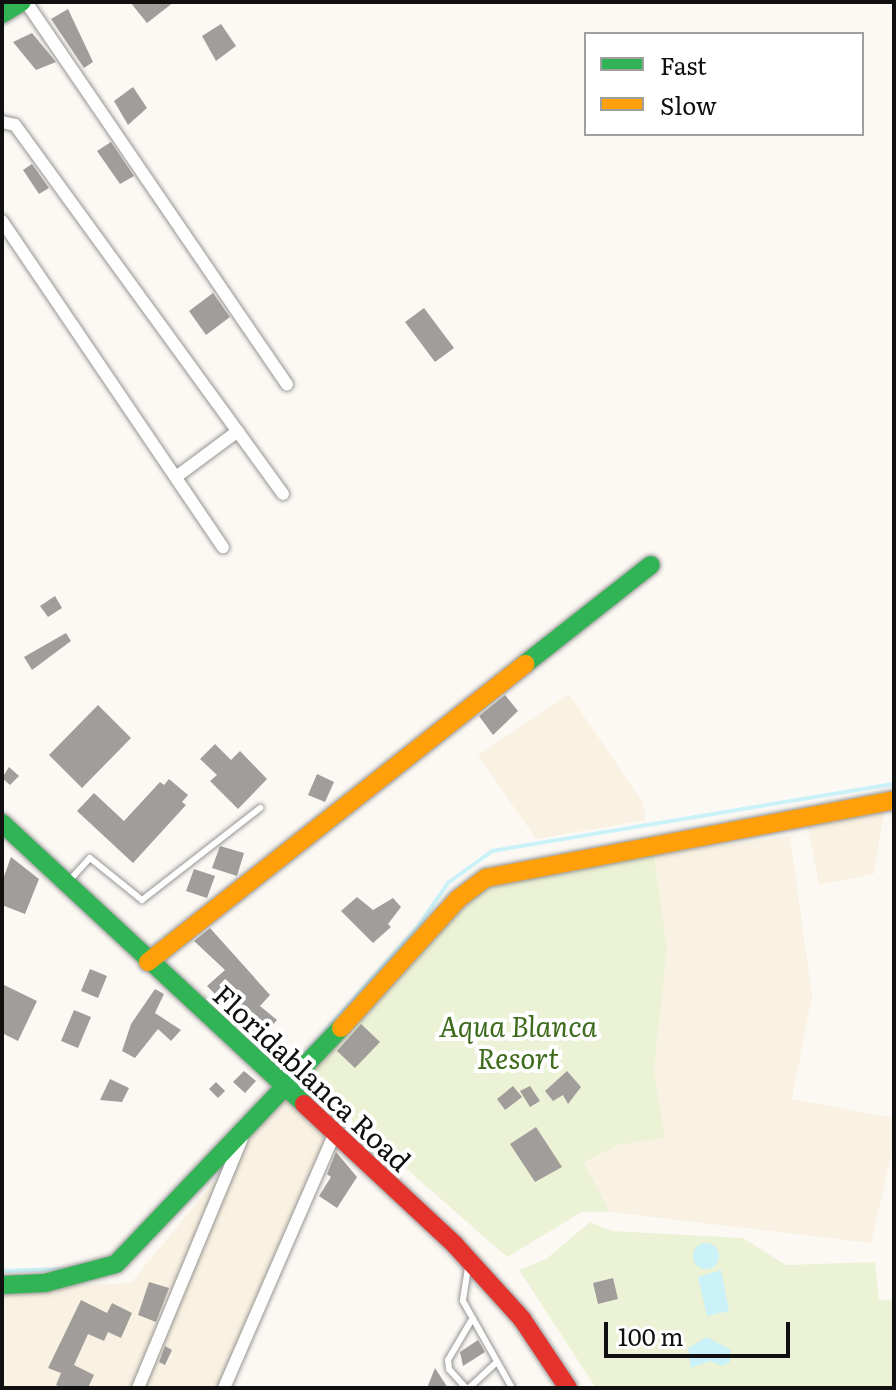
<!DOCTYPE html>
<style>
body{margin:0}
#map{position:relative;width:896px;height:1390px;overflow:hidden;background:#fcf9f5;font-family:Literata,serif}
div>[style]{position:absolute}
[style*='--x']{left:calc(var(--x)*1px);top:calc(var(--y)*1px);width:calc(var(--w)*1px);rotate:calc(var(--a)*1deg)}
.farmland>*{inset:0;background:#f9f1e1}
.green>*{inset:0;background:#ecf2d5}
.water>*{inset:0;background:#caf2f8}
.round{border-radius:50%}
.stream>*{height:4px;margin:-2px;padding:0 2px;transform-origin:2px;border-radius:2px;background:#caf2f8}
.building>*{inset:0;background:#a09d9a}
.roads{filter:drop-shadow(0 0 2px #969593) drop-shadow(0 0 2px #969593)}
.lane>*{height:6px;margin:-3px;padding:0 3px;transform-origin:3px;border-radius:3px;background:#fffefe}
.street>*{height:12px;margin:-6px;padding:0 6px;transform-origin:6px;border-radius:6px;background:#fffefe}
.fast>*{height:18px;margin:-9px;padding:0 9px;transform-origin:9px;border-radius:9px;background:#30b455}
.slow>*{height:18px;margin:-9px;padding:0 9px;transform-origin:9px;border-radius:9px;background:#ff9f0a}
.jam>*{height:18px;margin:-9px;padding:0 9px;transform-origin:9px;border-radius:9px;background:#e5322d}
span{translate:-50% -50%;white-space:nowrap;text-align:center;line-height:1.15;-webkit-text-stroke:8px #fff;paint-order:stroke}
.park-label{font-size:28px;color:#3f6b1c;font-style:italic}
.street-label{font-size:28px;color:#101010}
.frame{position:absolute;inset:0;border:4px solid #101010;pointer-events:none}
.legend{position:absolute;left:584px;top:32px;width:280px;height:104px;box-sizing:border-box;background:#fff;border:2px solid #9f9f9f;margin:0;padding:10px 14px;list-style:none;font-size:24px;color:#101010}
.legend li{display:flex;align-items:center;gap:16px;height:40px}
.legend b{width:40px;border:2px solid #9f9f9f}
.scale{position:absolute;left:604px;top:1322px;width:186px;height:36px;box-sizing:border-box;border:4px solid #101010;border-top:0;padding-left:10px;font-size:24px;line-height:28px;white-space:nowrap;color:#101010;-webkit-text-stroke:6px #fff;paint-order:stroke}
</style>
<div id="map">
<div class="farmland">
<div style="clip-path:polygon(569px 694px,643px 803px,646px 820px,536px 839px,478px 755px)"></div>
<div style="clip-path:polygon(885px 807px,874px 874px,819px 885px,807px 822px)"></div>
<div style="clip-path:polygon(790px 836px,812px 996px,792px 1099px,894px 1118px,894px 1142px,871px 1243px,610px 1212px,584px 1164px,618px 1145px,665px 1138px,654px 1071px,667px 949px,654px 855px)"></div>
<div style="clip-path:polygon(284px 1096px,330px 1136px,223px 1388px,2px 1388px,2px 1288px,131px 1283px)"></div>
</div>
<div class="green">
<div style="clip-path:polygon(654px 855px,667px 949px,654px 1071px,665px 1138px,618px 1145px,584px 1163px,610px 1212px,582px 1212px,507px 1257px,302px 1077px,431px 933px,483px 888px,555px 866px)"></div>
<div style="clip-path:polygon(590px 1222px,612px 1231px,743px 1238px,786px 1265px,875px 1262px,879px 1300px,894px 1299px,894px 1388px,596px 1388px,519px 1270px,546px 1259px)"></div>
</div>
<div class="water">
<div class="round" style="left:693px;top:1243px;width:26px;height:26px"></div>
<div style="clip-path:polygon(721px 1270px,729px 1311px,707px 1316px,698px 1277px)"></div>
<div style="clip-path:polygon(707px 1337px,731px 1350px,730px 1362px,722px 1366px,710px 1361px,691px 1368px,688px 1348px)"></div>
</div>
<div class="stream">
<div style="--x:295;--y:1065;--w:188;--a:-48.4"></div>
<div style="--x:420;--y:924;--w:50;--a:-55.7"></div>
<div style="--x:448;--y:883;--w:54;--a:-36"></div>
<div style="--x:492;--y:851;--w:408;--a:-9.5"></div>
<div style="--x:2;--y:1271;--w:62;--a:-1.8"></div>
</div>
<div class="building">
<div style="clip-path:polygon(130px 2px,174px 2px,147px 23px)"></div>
<div style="clip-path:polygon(68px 9px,93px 62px,84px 68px,51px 19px)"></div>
<div style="clip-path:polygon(221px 24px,236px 46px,216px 61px,202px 36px)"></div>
<div style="clip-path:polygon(32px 33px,56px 62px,36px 70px,13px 42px)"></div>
<div style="clip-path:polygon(133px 87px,147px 108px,128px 125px,114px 101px)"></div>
<div style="clip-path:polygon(111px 142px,134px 176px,120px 184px,97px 151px)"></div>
<div style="clip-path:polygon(32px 164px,49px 188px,39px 194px,23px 170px)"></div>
<div style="clip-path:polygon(213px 293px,230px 317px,206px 335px,189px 311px)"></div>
<div style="clip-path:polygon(424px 308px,454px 348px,435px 362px,405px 322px)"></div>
<div style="clip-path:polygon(55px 596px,62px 608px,48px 617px,40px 606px)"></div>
<div style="clip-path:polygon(66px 633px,71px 641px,32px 670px,24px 657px)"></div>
<div style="clip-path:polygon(505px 695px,518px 711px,493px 735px,479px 716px)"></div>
<div style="clip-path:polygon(98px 705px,131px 738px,82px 788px,49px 755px)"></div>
<div style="clip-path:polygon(215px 744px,231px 760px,240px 751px,267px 779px,238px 809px,210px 781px,217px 775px,200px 759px)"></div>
<div style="clip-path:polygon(9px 767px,19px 776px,10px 785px,2px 778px)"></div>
<div style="clip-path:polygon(317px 774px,334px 782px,325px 802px,308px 795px)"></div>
<div style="clip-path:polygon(169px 779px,188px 795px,182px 802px,186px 805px,133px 863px,77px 811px,94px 793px,124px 821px,160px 782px,164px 785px)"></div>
<div style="clip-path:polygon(220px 846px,244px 853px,237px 876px,212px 868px)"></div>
<div style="clip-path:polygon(11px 857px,39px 879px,25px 914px,2px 905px,2px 882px)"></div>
<div style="clip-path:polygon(194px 869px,215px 876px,207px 898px,186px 891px)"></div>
<div style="clip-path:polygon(357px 897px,373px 910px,393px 898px,401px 907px,388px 924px,391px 927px,373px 943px,341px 911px)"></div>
<div style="clip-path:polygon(210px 928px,270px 995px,260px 1006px,277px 1020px,260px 1039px,207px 986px,225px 970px,194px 941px)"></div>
<div style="clip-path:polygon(90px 969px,107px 976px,98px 998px,81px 991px)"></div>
<div style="clip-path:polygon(2px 984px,37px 1001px,18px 1041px,2px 1033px)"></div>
<div style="clip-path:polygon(155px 989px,164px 994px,155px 1013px,181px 1030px,171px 1041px,158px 1029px,135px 1058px,122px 1051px,131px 1024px)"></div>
<div style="clip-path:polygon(74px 1010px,91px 1017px,78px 1048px,61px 1041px)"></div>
<div style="clip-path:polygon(361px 1024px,380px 1042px,355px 1068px,337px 1051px)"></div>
<div style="clip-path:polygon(244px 1071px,256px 1081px,245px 1093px,233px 1082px)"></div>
<div style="clip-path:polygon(567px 1071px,581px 1087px,568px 1104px,563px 1095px,553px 1101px,545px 1091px)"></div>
<div style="clip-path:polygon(110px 1079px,129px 1088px,122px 1102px,100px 1100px)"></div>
<div style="clip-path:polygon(216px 1082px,225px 1091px,218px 1098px,209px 1089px)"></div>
<div style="clip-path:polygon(513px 1086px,522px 1097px,505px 1110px,497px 1099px)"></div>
<div style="clip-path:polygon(530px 1086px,540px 1101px,530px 1107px,520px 1091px)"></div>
<div style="clip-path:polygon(536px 1127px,562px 1167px,535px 1182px,510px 1144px)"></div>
<div style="clip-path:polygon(336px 1152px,357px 1177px,337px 1208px,319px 1196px,331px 1177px,327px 1174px)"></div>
<div style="clip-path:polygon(613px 1278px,618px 1299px,598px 1304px,593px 1283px)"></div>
<div style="clip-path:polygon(149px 1282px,169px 1288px,156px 1322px,138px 1315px)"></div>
<div style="clip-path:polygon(81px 1300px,107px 1313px,112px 1303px,132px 1313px,121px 1338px,108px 1332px,104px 1341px,88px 1334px,74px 1365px,94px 1375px,88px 1388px,64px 1388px,56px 1385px,61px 1373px,48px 1368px)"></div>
<div style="clip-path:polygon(478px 1340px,485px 1352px,463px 1366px,460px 1352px)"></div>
<div style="clip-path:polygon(165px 1346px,172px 1350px,165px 1365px,159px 1362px)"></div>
<div style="clip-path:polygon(435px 1368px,448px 1388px,427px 1388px)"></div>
</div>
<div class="roads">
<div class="lane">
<div style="--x:69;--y:881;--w:31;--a:-48"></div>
<div style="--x:90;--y:858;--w:67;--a:38.9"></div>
<div style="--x:142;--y:900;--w:150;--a:-37.9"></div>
<div style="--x:468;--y:1268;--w:33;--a:99"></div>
<div style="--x:463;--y:1301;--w:100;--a:60.6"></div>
<div style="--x:466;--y:1388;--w:25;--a:-132"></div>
<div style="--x:449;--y:1369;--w:9;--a:-96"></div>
<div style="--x:448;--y:1360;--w:45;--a:-59.5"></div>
<div style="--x:469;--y:1388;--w:37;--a:-43"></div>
</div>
<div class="street">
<div style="--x:26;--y:2;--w:463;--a:55.7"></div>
<div style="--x:2;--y:122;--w:13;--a:13"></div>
<div style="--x:15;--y:125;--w:456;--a:54"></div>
<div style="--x:2;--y:221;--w:394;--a:55.9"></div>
<div style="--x:176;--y:477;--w:77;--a:-36.6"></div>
<div style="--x:138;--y:1388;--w:269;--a:-67.4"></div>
<div style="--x:224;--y:1388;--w:276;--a:-66.5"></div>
</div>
<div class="fast">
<div style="--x:2;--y:14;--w:23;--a:-31"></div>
<div style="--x:525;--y:664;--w:160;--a:-38.2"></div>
<div style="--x:2;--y:823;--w:413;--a:42.9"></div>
<div style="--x:2;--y:1285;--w:43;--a:-2.7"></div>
<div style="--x:45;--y:1283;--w:73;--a:-15"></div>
<div style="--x:116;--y:1264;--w:326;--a:-46.4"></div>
</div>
<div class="slow">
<div style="--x:148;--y:962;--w:481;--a:-38.3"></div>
<div style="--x:341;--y:1028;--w:174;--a:-47.8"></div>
<div style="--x:458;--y:899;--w:35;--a:-37"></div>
<div style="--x:486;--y:878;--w:415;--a:-10.8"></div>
</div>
<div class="jam">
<div style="--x:304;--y:1104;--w:207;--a:43"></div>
<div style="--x:455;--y:1245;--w:100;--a:47.8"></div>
<div style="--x:522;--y:1319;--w:83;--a:56.3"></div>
</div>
</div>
<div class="park-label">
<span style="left:518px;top:1041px">Aqua Blanca<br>Resort</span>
</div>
<div class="street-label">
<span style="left:313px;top:1077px;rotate:43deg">Floridablanca Road</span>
</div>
<div class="frame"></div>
<ul class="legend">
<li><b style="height:10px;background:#30b455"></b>Fast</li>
<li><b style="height:10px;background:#ff9f0a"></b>Slow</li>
</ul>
<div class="scale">100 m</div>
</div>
